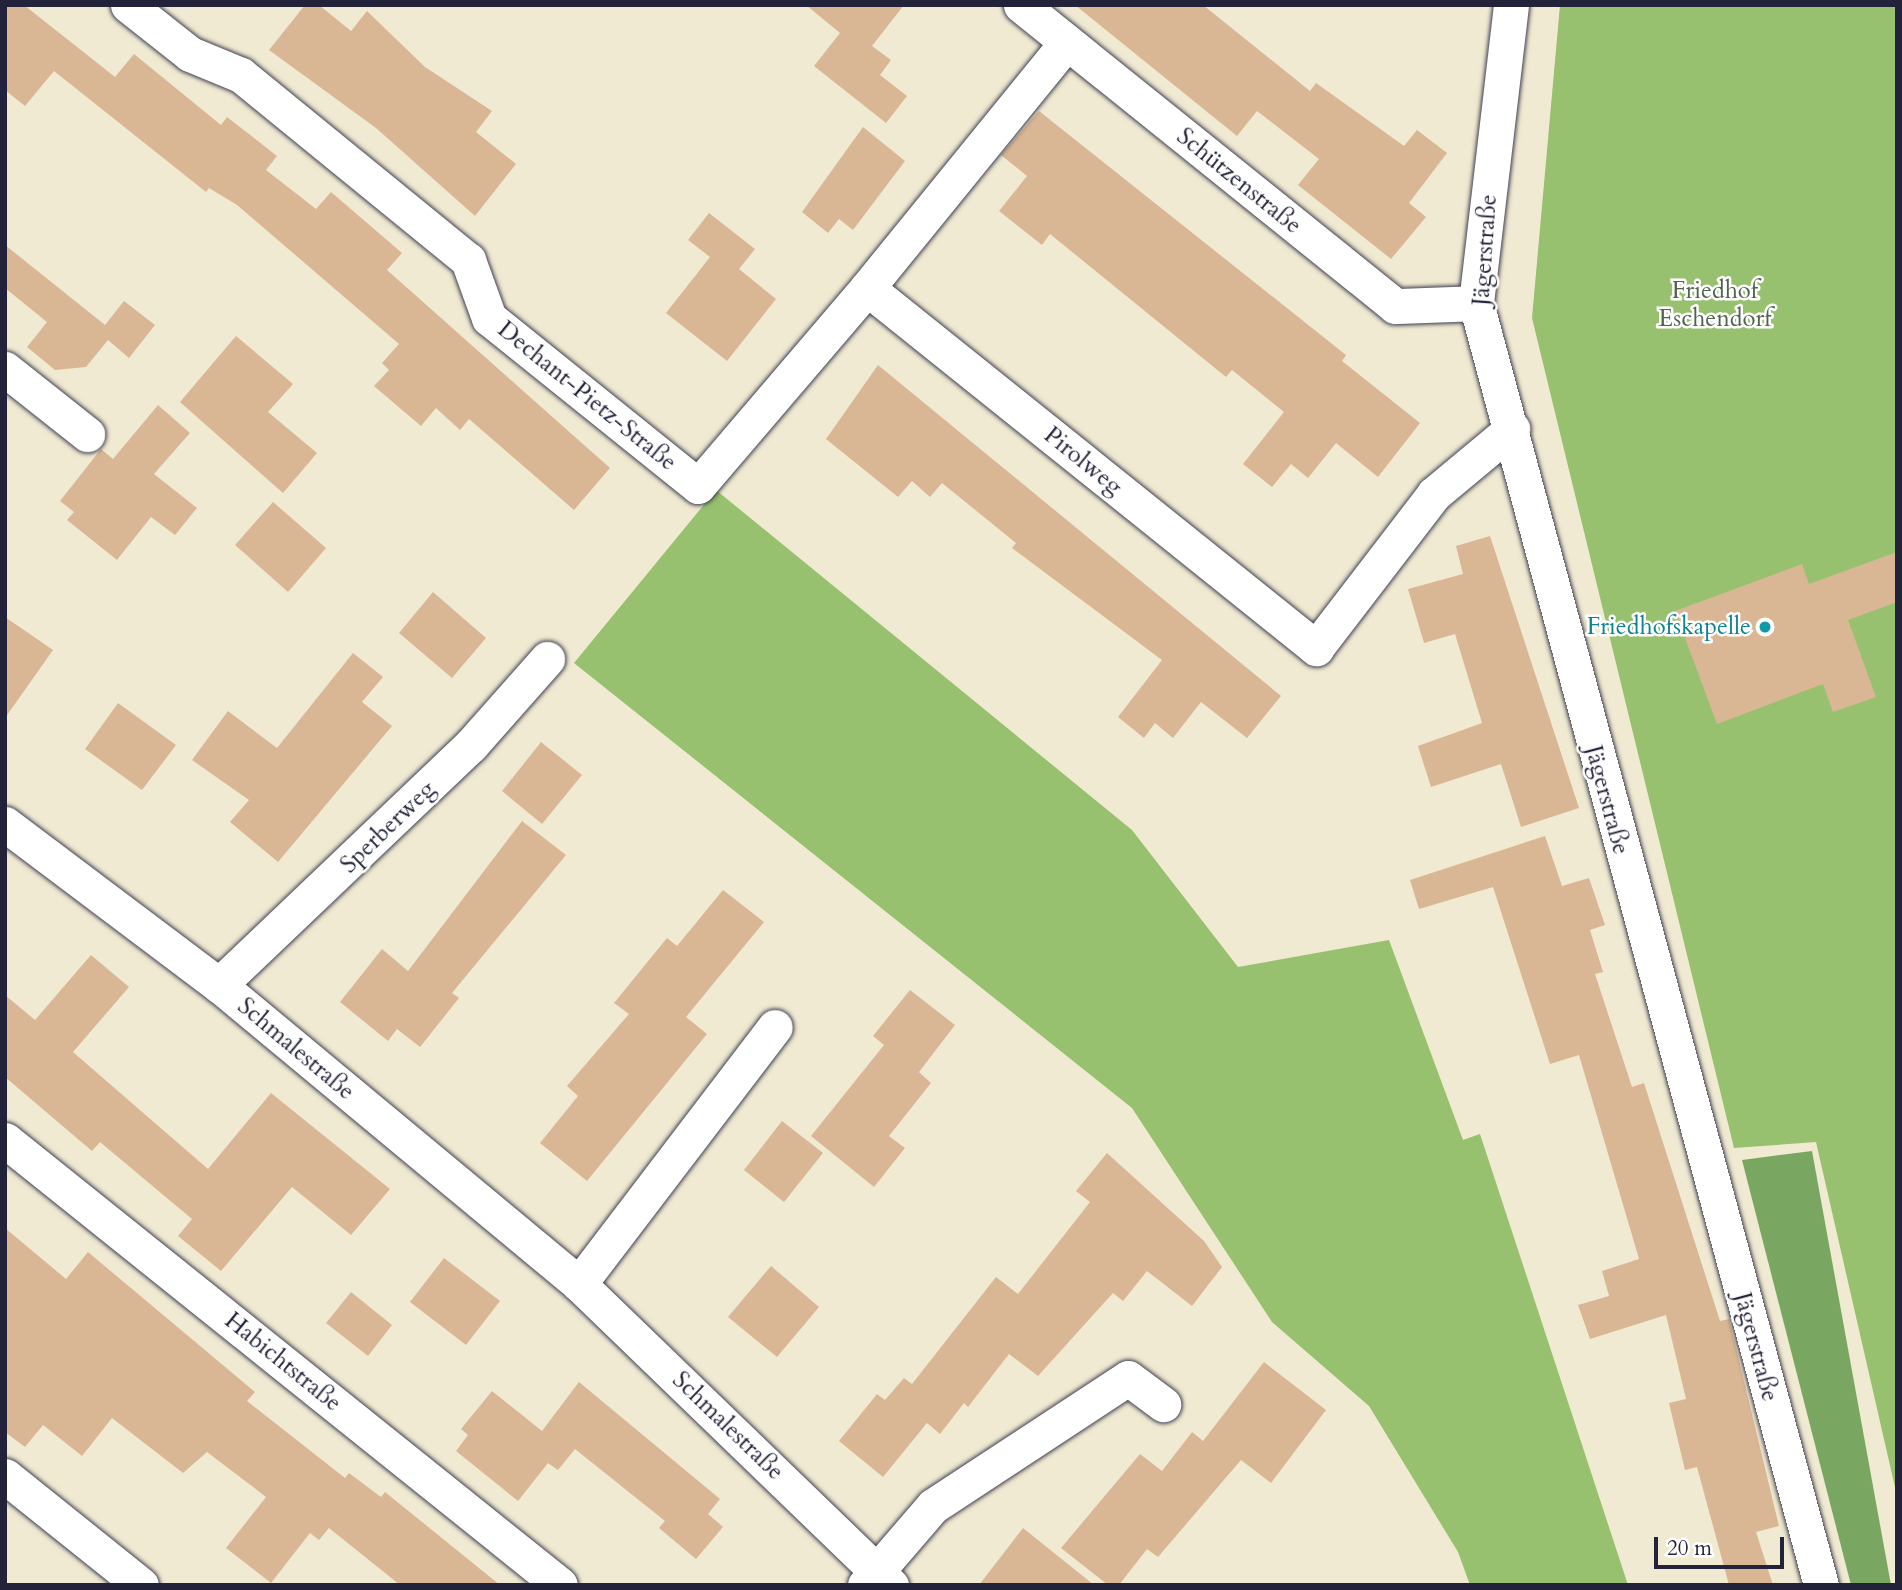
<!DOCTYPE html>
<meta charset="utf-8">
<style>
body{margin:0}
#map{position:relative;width:1902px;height:1590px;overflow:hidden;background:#f0ead2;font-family:Cardo,serif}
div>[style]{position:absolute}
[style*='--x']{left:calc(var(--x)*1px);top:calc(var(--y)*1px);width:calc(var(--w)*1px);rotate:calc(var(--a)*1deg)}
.green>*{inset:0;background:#97c16e}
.forest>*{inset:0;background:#79a761}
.building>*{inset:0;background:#dab794}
.roads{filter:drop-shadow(0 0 2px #414052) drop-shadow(0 0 2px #414052)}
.minor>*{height:35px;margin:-17.5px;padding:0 17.5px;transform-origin:17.5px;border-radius:17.5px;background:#fff}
.dots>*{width:19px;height:19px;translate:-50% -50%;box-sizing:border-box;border:4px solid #fff;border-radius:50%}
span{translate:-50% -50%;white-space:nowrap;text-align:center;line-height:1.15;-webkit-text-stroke:5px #fff;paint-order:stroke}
.street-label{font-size:24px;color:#22223b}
.park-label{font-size:24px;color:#51624f}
.culture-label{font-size:24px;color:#0d838f}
.right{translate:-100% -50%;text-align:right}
.frame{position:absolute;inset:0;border:7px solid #22223b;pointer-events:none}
.scale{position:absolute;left:1654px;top:1537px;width:130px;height:32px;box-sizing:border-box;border:4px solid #22223b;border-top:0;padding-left:9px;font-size:21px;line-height:24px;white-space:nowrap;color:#22223b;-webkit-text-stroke:5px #fff;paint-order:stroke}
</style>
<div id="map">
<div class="green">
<div style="clip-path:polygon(1560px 5px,1897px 5px,1897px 1496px,1816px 1142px,1734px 1148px,1532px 318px)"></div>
<div style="clip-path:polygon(716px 490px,1132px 830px,1238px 967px,1389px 940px,1463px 1140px,1480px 1134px,1628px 1585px,1470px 1585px,1458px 1552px,1369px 1406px,1272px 1322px,1132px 1108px,574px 663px)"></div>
</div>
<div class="forest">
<div style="clip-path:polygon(1812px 1151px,1891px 1585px,1851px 1585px,1742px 1160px)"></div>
</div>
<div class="building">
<div style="clip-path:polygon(5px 5px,24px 5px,115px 77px,134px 54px,221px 125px,227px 117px,277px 156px,266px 170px,316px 209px,331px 192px,402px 253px,387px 270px,610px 468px,574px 510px,469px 419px,460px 430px,436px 408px,421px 426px,374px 386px,389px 370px,382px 363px,399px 344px,237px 205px,209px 188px,206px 192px,54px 71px,25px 106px,5px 90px)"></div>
<div style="clip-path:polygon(305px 5px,319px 5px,351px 31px,367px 11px,425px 67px,492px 111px,476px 132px,516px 164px,475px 216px,376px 128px,269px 50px)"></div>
<div style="clip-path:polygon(806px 5px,904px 5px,872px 46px,891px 60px,880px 75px,907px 96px,886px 123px,814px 66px,840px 33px)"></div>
<div style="clip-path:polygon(1075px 5px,1203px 5px,1310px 91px,1316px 83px,1404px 146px,1417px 130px,1447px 153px,1409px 203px,1426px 217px,1391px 259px,1298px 185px,1319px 159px,1257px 111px,1237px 136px)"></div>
<div style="clip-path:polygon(1039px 111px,1346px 355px,1342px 361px,1420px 423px,1378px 477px,1336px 443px,1308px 478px,1291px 464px,1272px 487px,1243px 464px,1284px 412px,1232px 370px,1226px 377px,1050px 234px,1042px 245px,999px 211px,1027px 176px,1001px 155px)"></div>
<div style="clip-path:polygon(863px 127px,905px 161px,853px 230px,839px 219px,828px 233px,802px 212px)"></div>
<div style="clip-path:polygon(709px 213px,755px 249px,739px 269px,776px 299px,727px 361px,666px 313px,710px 257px,688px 240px)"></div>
<div style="clip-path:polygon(5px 245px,105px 325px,124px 301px,155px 325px,129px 358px,108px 340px,86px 367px,55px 370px,27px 347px,47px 322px,5px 288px)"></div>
<div style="clip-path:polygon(236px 336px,293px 384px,268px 412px,317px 453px,283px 493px,180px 402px)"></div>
<div style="clip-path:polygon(878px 365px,1281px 696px,1247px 738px,1201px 702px,1173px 738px,1155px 723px,1144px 738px,1118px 717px,1162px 660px,1012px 548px,1016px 543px,942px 483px,930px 497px,912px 481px,898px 497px,826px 439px)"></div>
<div style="clip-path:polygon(158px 405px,190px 433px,154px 474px,197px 508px,175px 535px,151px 517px,117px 560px,67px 520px,74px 512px,60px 501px,101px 449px,113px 459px)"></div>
<div style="clip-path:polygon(273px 502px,326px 548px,288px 592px,235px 545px)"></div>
<div style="clip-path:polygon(1490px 536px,1579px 808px,1521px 827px,1501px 764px,1431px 787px,1418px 746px,1482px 723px,1455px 634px,1424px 643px,1408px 589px,1463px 574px,1456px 546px)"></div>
<div style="clip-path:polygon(1897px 552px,1897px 602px,1848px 620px,1876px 697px,1833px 712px,1823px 684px,1717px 724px,1675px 611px,1802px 564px,1809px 584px)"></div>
<div style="clip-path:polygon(433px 592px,486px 638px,452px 678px,399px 633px)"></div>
<div style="clip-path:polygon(5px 617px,53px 650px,5px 718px)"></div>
<div style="clip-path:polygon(353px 653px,383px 677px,362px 702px,392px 726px,278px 862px,230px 822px,249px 800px,192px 760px,228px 711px,277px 748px)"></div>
<div style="clip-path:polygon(118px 703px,176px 745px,142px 790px,85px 749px)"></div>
<div style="clip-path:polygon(541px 742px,582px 775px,542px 824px,502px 791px)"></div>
<div style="clip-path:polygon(522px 821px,566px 855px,452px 993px,459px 998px,420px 1047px,397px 1029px,388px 1041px,340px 1002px,382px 949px,408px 971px)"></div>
<div style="clip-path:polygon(1545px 836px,1562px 886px,1589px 878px,1605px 925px,1590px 930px,1603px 972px,1595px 974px,1632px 1087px,1644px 1083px,1720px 1321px,1729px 1319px,1779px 1526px,1756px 1532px,1773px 1585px,1729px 1585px,1697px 1467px,1685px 1470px,1669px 1403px,1686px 1399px,1666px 1315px,1590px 1339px,1578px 1305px,1609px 1296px,1602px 1271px,1639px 1259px,1579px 1055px,1550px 1064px,1493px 887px,1419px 909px,1410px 880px)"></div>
<div style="clip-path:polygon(723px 890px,764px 922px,686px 1017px,707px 1034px,587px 1181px,540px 1143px,578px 1096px,567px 1086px,629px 1014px,614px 1003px,667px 938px,677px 946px)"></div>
<div style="clip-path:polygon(91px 955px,129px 987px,73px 1052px,208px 1169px,271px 1093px,390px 1189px,351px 1235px,292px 1187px,221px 1271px,178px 1236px,192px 1219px,100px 1142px,92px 1151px,5px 1077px,5px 995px,35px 1020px)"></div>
<div style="clip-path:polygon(910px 990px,955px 1025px,919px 1072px,931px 1083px,889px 1136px,905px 1148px,874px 1187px,811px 1136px,884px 1045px,873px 1036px)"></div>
<div style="clip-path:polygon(782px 1121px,823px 1153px,784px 1202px,744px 1170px)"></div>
<div style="clip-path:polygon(1107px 1153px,1204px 1241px,1222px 1267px,1192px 1306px,1147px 1271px,1123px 1301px,1113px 1293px,1038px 1376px,1009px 1354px,968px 1407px,964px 1403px,940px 1434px,927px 1423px,883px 1477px,839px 1441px,877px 1394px,885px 1400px,904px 1378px,912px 1384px,996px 1277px,1018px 1294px,1090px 1202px,1076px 1191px)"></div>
<div style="clip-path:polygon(5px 1228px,66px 1279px,88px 1252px,255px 1392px,247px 1401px,345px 1478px,349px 1473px,381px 1497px,385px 1492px,500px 1585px,400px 1585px,329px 1528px,319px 1540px,310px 1533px,271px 1583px,226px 1548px,266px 1497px,207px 1452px,183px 1473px,112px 1418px,82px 1456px,43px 1425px,25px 1447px,5px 1432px)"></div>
<div style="clip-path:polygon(444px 1258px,500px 1301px,466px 1345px,410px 1302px)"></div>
<div style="clip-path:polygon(771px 1266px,819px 1307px,777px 1357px,728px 1317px)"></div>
<div style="clip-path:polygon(351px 1292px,392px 1325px,368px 1356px,326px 1323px)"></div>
<div style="clip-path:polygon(1264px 1362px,1326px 1410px,1271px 1483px,1241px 1460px,1158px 1557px,1147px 1549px,1119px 1585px,1108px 1585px,1061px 1548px,1140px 1454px,1162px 1471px,1192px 1432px,1203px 1441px)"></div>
<div style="clip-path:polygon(579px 1382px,720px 1499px,708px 1514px,723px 1527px,696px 1559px,659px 1528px,665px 1521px,575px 1449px,558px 1470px,548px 1463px,518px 1501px,456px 1451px,468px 1435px,461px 1429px,492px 1391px,542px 1431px)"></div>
<div style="clip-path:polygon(1023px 1528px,1094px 1585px,979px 1585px)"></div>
</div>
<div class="roads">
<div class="minor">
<div style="--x:128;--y:5;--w:79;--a:38.3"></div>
<div style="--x:190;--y:54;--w:55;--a:22.4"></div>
<div style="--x:241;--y:75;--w:293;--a:39.2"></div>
<div style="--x:468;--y:260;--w:62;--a:70.1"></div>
<div style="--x:489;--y:318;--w:268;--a:38.8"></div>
<div style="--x:698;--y:486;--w:260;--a:-49.5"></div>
<div style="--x:1021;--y:5;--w:480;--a:38.8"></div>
<div style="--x:1395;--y:306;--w:81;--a:-2.1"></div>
<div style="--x:1511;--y:5;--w:300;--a:96.7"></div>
<div style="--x:1476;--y:303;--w:1328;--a:74.94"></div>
<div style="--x:1067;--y:42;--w:317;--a:129.1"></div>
<div style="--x:867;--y:288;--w:576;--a:38.72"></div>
<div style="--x:1316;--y:648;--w:194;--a:-52.5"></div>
<div style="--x:1434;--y:494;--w:102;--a:-39.8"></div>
<div style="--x:5;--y:369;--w:105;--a:38.4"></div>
<div style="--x:5;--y:824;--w:268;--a:37"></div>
<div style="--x:219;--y:985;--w:468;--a:39.7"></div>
<div style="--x:579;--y:1284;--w:434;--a:44"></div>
<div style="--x:219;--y:985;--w:348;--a:-43.6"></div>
<div style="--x:471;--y:745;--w:115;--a:-48.5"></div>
<div style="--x:5;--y:1140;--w:711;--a:38.72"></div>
<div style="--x:579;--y:1284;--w:323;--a:-52.7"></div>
<div style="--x:5;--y:1476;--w:174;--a:38.7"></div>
<div style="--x:865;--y:1585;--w:104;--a:-49.3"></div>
<div style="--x:933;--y:1506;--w:233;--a:-33.3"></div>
<div style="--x:1128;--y:1378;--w:44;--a:36.6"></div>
</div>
</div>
<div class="dots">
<div style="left:1765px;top:627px;background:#0f9aa8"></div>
</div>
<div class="street-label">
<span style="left:1239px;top:181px;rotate:39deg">Schützenstraße</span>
<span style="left:1485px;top:250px;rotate:-86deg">Jägerstraße</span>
<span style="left:587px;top:396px;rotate:39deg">Dechant-Pietz-Straße</span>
<span style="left:1083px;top:461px;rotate:39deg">Pirolweg</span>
<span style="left:1607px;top:800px;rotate:75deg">Jägerstraße</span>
<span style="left:388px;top:827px;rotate:-44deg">Sperberweg</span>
<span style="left:296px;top:1049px;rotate:40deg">Schmalestraße</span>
<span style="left:1756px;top:1347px;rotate:75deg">Jägerstraße</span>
<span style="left:283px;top:1362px;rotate:39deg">Habichtstraße</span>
<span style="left:728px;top:1426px;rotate:44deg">Schmalestraße</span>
</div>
<div class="park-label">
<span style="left:1715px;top:305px">Friedhof<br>Eschendorf</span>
</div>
<div class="culture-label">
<span class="right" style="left:1751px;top:627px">Friedhofskapelle</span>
</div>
<div class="frame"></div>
<div class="scale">20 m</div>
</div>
